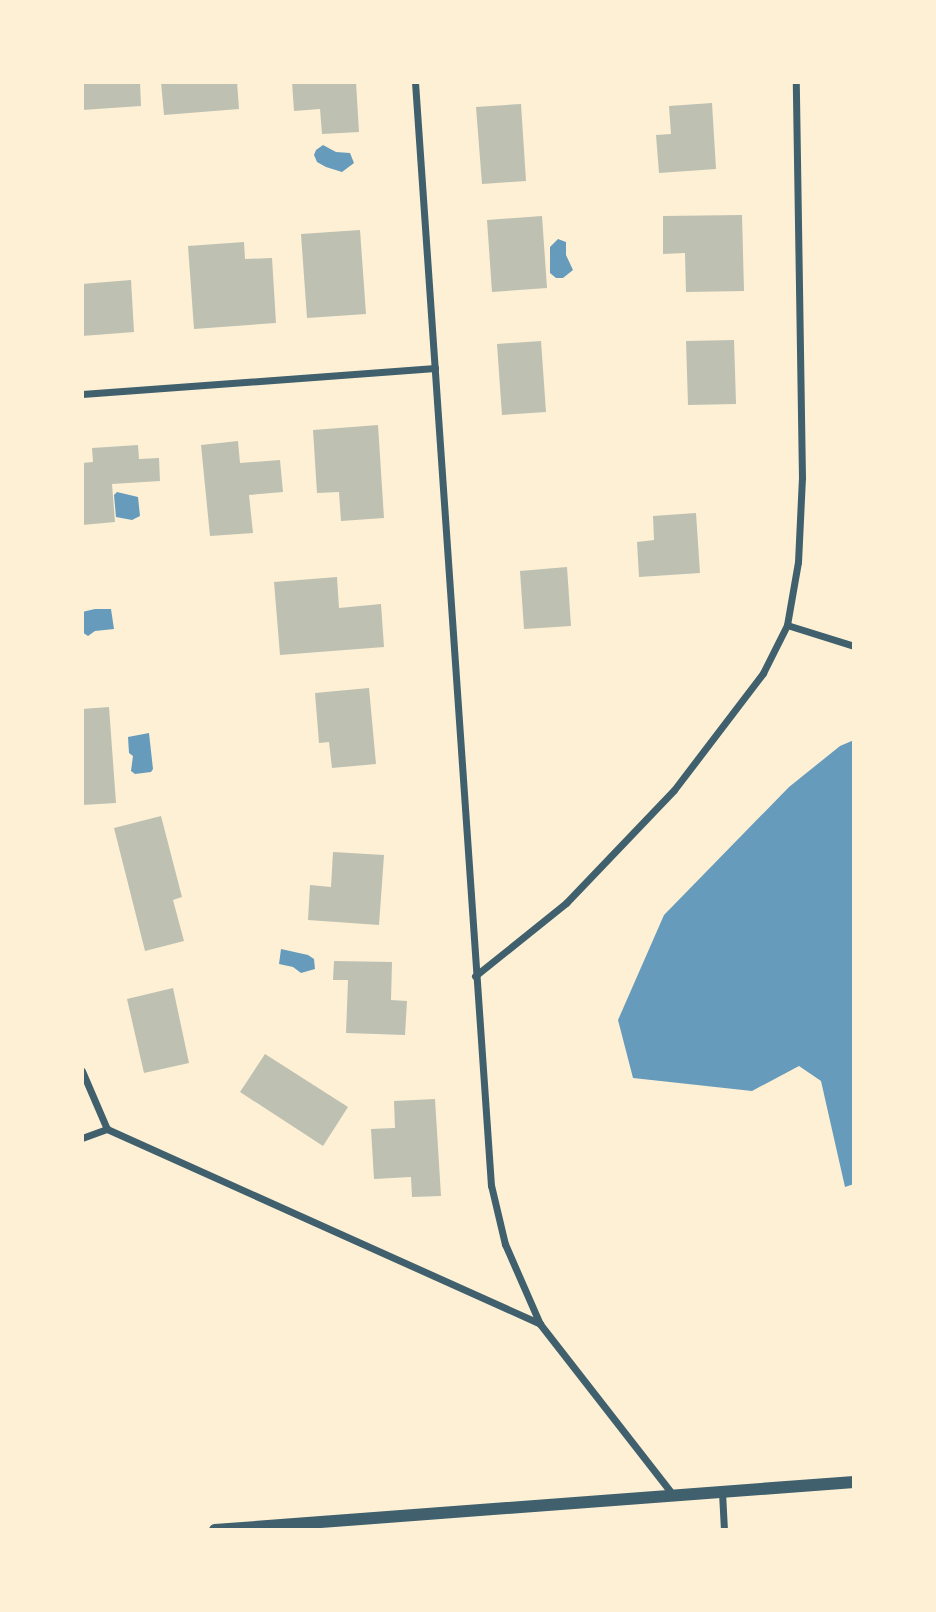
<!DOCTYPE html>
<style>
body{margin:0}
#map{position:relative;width:936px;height:1612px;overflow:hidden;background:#fdf0d5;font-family:Inter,sans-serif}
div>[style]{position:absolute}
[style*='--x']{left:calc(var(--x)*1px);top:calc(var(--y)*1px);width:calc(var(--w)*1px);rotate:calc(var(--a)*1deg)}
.water>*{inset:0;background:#669bbc}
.building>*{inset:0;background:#bec0b2}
.minor>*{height:7px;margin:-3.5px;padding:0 3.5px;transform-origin:3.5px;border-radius:3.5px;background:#3f606c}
.tertiary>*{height:12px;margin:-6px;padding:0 6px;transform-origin:6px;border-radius:6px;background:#3f606c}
span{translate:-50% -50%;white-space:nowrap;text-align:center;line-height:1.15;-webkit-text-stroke:6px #fdf0d5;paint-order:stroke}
.frame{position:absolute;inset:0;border:84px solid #fdf0d5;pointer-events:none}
</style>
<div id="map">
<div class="water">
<div style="clip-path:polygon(323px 145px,336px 152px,350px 153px,354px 163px,342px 172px,326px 167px,317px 162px,314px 155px,316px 150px)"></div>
<div style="clip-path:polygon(558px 239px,566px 242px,566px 255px,573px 270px,563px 278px,556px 278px,550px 273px,550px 247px)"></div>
<div style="clip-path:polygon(117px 492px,138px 497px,140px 516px,132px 520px,116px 517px,114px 495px)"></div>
<div style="clip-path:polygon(95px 609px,111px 609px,114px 629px,95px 631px,88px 636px,82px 632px,82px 612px)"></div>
<div style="clip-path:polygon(149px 733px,153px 769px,151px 772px,135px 774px,131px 771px,133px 756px,129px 753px,128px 737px)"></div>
<div style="clip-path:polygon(854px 740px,854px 1184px,845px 1187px,821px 1081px,799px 1066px,752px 1091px,633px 1078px,618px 1020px,664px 915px,789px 787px,840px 746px)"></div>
<div style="clip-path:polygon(281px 949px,308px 955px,314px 959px,315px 969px,301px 973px,293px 967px,279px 964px)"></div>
</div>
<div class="building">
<div style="clip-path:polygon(82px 82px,140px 82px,141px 106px,82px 110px)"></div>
<div style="clip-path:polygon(161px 82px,237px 82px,239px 109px,164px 115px)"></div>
<div style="clip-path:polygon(292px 82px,356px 82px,359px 132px,322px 134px,320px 109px,294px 111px)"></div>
<div style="clip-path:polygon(712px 103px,716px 169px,659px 173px,656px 135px,671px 134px,669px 106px)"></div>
<div style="clip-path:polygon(521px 104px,526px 181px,482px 184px,476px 107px)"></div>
<div style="clip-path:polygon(742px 215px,744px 291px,686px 292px,685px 253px,663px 254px,663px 216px)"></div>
<div style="clip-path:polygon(542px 216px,547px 288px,492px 292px,487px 220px)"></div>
<div style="clip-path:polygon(360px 230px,366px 314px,307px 318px,301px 234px)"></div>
<div style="clip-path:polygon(244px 242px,245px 259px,272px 258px,276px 323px,194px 329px,188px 246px)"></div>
<div style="clip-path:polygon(131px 280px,134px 332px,82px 336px,82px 284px)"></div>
<div style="clip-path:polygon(734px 340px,736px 404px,688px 405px,686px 341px)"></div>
<div style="clip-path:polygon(541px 341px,546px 412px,502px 415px,497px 344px)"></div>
<div style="clip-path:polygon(378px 425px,384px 518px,341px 521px,339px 492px,317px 493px,313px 430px)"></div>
<div style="clip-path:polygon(238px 441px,240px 463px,280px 460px,283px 492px,249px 495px,253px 533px,210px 536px,201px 445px)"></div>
<div style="clip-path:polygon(138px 445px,139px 459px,159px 458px,160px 481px,112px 484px,115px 522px,82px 525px,82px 463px,93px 462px,92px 448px)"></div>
<div style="clip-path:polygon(696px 513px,700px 573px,639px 577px,637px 542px,654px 540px,653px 516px)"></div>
<div style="clip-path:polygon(567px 567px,571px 626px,524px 629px,520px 571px)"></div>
<div style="clip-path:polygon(337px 577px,339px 608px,381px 604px,384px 647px,280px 655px,274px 582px)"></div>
<div style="clip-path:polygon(369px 688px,376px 764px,332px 768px,329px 742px,319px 743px,315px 693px)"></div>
<div style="clip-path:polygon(109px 707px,116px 803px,82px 805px,82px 709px)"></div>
<div style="clip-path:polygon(161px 816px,182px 897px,173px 900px,184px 941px,145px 951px,114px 828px)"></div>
<div style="clip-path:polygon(333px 852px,384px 855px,379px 925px,308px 920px,310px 885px,331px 887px)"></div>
<div style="clip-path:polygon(334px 961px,392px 962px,391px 1000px,407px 1001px,405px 1035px,346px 1033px,348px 980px,333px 980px)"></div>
<div style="clip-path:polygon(173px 988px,189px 1063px,144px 1073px,127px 999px)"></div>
<div style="clip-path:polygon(265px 1054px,348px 1107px,323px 1146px,240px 1092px)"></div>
<div style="clip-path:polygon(435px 1099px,441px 1196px,412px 1197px,411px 1177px,374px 1179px,371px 1129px,395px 1128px,394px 1101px)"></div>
</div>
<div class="minor">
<div style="--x:415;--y:82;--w:1106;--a:86.06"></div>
<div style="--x:491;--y:1185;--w:61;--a:76.7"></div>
<div style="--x:505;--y:1244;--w:87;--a:66.4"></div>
<div style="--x:540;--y:1324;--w:217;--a:52.1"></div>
<div style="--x:82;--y:394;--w:354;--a:-4.2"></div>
<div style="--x:787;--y:625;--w:70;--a:17.4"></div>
<div style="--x:475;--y:976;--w:117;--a:-38.7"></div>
<div style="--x:566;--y:903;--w:156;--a:-46.3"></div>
<div style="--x:674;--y:790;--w:147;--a:-52.7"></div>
<div style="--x:763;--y:673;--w:54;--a:-63.4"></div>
<div style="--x:787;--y:625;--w:64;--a:-80.1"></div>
<div style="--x:798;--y:562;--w:84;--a:-87.3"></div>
<div style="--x:802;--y:478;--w:396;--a:-90.9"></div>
<div style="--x:82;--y:1071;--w:63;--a:66.7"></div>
<div style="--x:107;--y:1129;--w:475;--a:24.2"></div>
<div style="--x:82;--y:1138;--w:27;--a:-20"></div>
<div style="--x:722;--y:1492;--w:38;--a:87"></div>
</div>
<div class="tertiary">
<div style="--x:215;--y:1530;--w:641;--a:-4.3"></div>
</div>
<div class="frame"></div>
</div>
